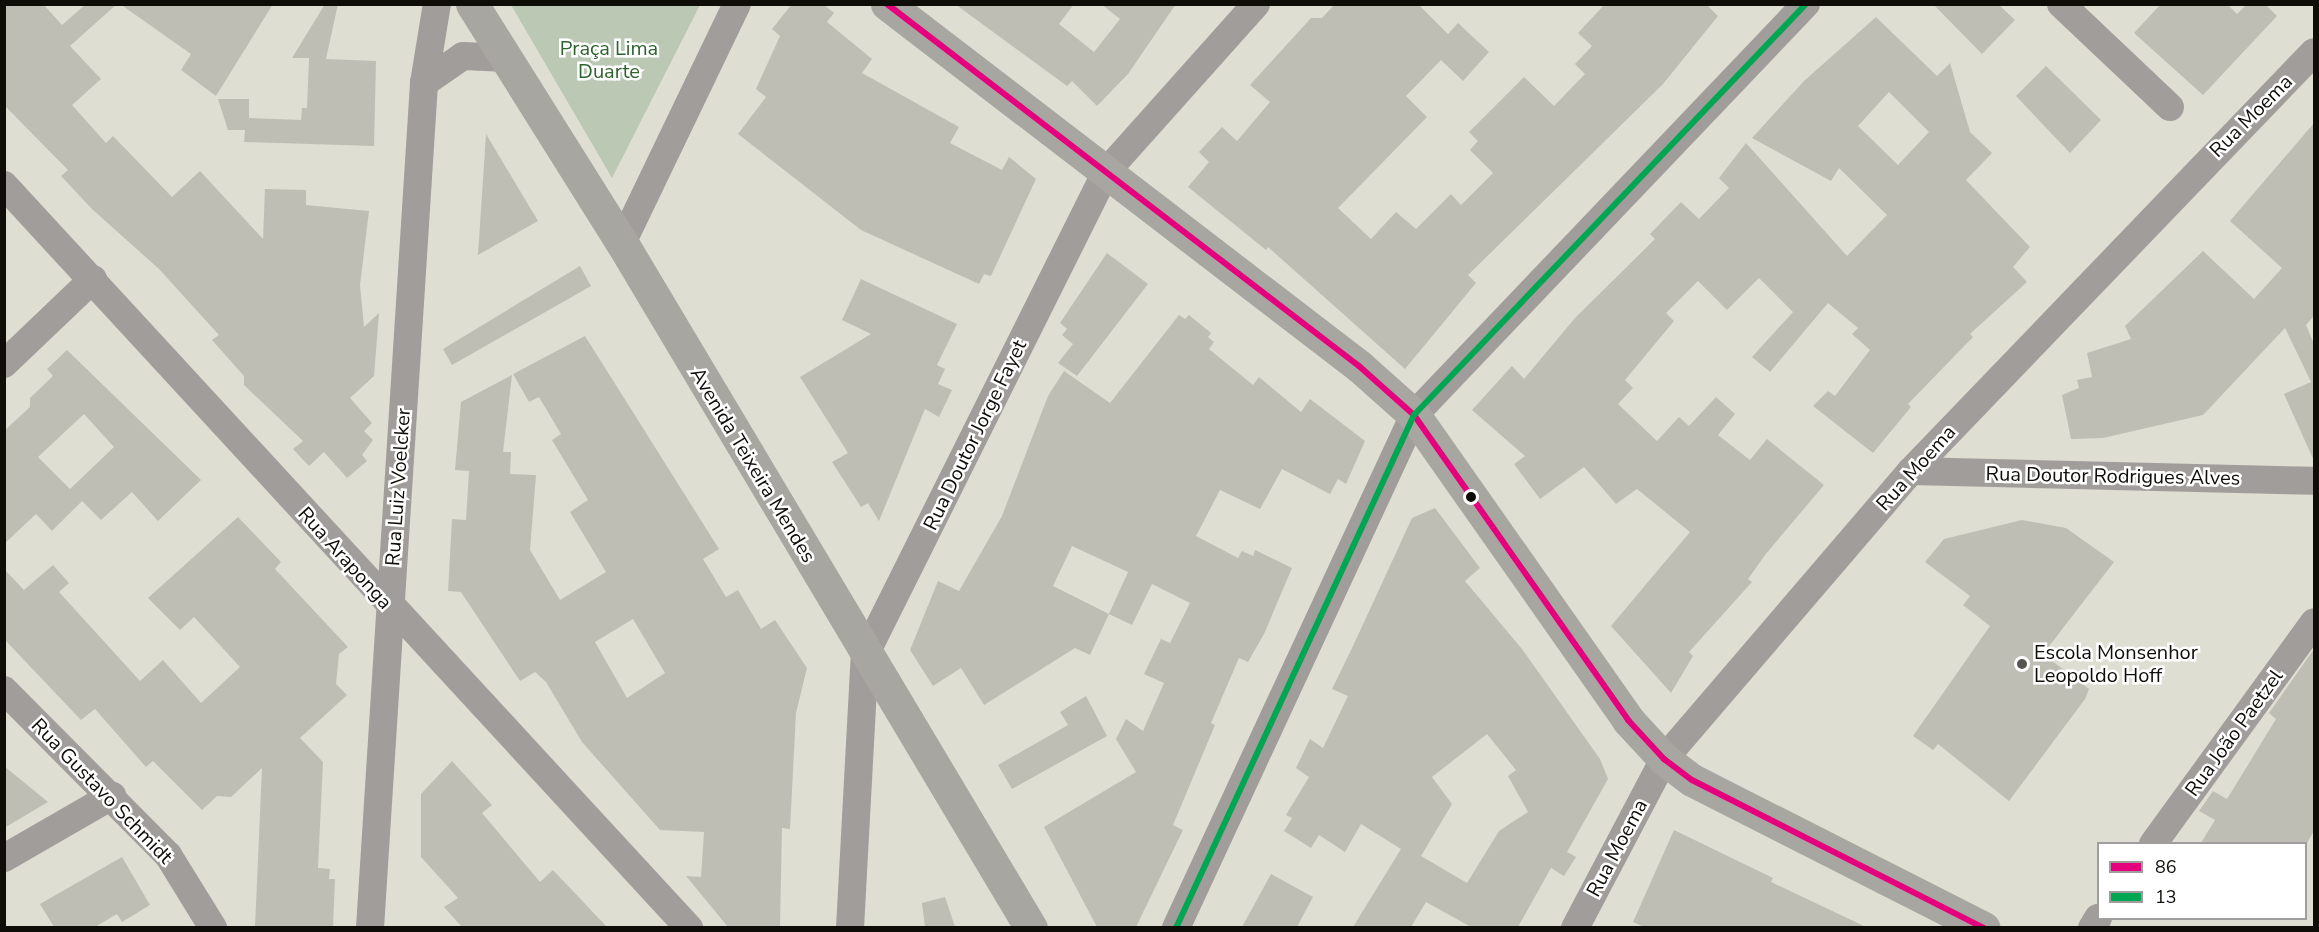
<!DOCTYPE html>
<meta charset="utf-8">
<style>
body{margin:0}
#map{position:relative;width:2319px;height:932px;overflow:hidden;background:#dfded3;font-family:"Nunito Sans",sans-serif}
div>[style]{position:absolute}
[style*='--x']{left:calc(var(--x)*1px);top:calc(var(--y)*1px);width:calc(var(--w)*1px);rotate:calc(var(--a)*1deg)}
.green>*{inset:0;background:#bbc8b4}
.building>*{inset:0;background:#bfbeb5}
.street>*{height:28px;margin:-14px;padding:0 14px;transform-origin:14px;border-radius:14px;background:#a09d9b}
.secondary>*{height:33px;margin:-16.5px;padding:0 16.5px;transform-origin:16.5px;border-radius:16.5px;background:#a8a6a1}
.bus-1>*{height:6px;margin:-3px;padding:0 3px;transform-origin:3px;border-radius:3px;background:#e5007d}
.bus-2>*{height:6px;margin:-3px;padding:0 3px;transform-origin:3px;border-radius:3px;background:#00a651}
.dots>*{width:16px;height:16px;translate:-50% -50%;box-sizing:border-box;border:3px solid #fff;border-radius:50%}
span{translate:-50% -50%;white-space:nowrap;text-align:center;line-height:1.15;-webkit-text-stroke:5px #fff;paint-order:stroke}
.park-label{font-size:20px;color:#2e622e}
.street-label{font-size:20px;color:#0e0d07}
.poi-label{font-size:20px;color:#0e0d07}
.left{translate:0 -50%;text-align:left}
.frame{position:absolute;inset:0;border:6px solid #0e0d07;pointer-events:none}
.legend{position:absolute;left:2097px;top:842px;width:210px;height:78px;box-sizing:border-box;background:#fff;border:2px solid #9f9e9c;margin:0;padding:8px 10px;list-style:none;font-size:18px;color:#0e0d07}
.legend li{display:flex;align-items:center;gap:12px;height:30px}
.legend b{width:30px;border:2px solid #9f9e9c}
</style>
<div id="map">
<div class="green">
<div style="clip-path:polygon(511px 5px,700px 5px,612px 178px)"></div>
</div>
<div class="building">
<div style="clip-path:polygon(4px 4px,43px 4px,62px 25px,86px 4px,117px 4px,70px 46px,101px 79px,72px 105px,106px 143px,113px 136px,172px 197px,200px 171px,263px 239px,265px 189px,306px 190px,306px 205px,369px 211px,360px 285px,364px 327px,379px 313px,374px 376px,350px 398px,372px 423px,364px 431px,373px 440px,362px 455px,367px 461px,347px 478px,324px 452px,309px 466px,293px 449px,303px 441px,244px 385px,244px 376px,212px 340px,219px 335px,159px 269px,92px 209px,61px 176px,68px 170px,4px 105px)"></div>
<div style="clip-path:polygon(120px 4px,273px 4px,216px 96px,181px 70px,191px 54px)"></div>
<div style="clip-path:polygon(325px 4px,338px 4px,326px 59px,376px 61px,374px 146px,244px 142px,245px 130px,228px 130px,218px 99px,249px 99px,249px 118px,301px 120px,302px 108px,307px 108px,309px 58px,292px 58px)"></div>
<div style="clip-path:polygon(792px 4px,823px 4px,834px 13px,827px 22px,872px 59px,862px 73px,959px 127px,950px 143px,1002px 170px,1009px 157px,1036px 179px,991px 276px,984px 274px,979px 284px,861px 230px,738px 134px,766px 97px,756px 89px,780px 36px,772px 29px)"></div>
<div style="clip-path:polygon(955px 4px,1074px 4px,1059px 24px,1094px 52px,1120px 19px,1101px 4px,1176px 4px,1128px 74px,1097px 106px,1072px 81px,1067px 86px)"></div>
<div style="clip-path:polygon(1335px 4px,1418px 4px,1448px 34px,1458px 23px,1489px 52px,1463px 81px,1441px 60px,1406px 96px,1427px 117px,1338px 208px,1371px 239px,1396px 212px,1416px 229px,1451px 194px,1461px 205px,1493px 173px,1470px 150px,1478px 141px,1469px 132px,1524px 77px,1554px 106px,1585px 74px,1575px 64px,1592px 46px,1578px 33px,1605px 4px,1706px 4px,1718px 16px,1663px 84px,1468px 275px,1476px 283px,1405px 369px,1268px 247px,1266px 250px,1188px 187px,1209px 162px,1199px 152px,1222px 127px,1237px 141px,1270px 102px,1250px 85px,1311px 18px,1322px 18px)"></div>
<div style="clip-path:polygon(1933px 4px,1998px 4px,2015px 20px,1982px 54px)"></div>
<div style="clip-path:polygon(2161px 4px,2227px 4px,2237px 14px,2247px 4px,2265px 4px,2277px 16px,2203px 95px,2134px 33px)"></div>
<div style="clip-path:polygon(evenodd,1876px 17px,1937px 76px,1950px 63px,1970px 132px,1992px 153px,1966px 180px,2030px 247px,2013px 267px,2027px 282px,1970px 334px,1973px 337px,1908px 404px,1911px 407px,1873px 453px,1813px 406px,1828px 391px,1835px 396px,1870px 350px,1852px 334px,1858px 328px,1828px 303px,1770px 372px,1752px 357px,1793px 312px,1759px 278px,1727px 310px,1698px 281px,1666px 313px,1674px 321px,1625px 380px,1633px 388px,1618px 404px,1657px 441px,1679px 417px,1689px 426px,1716px 397px,1735px 414px,1718px 435px,1750px 460px,1767px 439px,1824px 485px,1765px 555px,1748px 579px,1752px 582px,1689px 652px,1693px 656px,1671px 693px,1611px 626px,1690px 532px,1637px 489px,1616px 504px,1584px 467px,1540px 499px,1514px 464px,1525px 456px,1472px 410px,1512px 366px,1524px 379px,1575px 318px,1655px 239px,1650px 234px,1681px 202px,1699px 219px,1729px 188px,1719px 178px,1746px 143px,1847px 256px,1887px 215px,1839px 168px,1831px 181px,1752px 138px,1804px 81px,1876px 17px,1889px 92px,1929px 132px,1898px 165px,1858px 126px,1889px 92px)"></div>
<div style="clip-path:polygon(2046px 66px,2101px 120px,2070px 153px,2016px 96px)"></div>
<div style="clip-path:polygon(2314px 123px,2314px 316px,2306px 325px,2314px 344px,2314px 461px,2284px 394px,2311px 382px,2285px 328px,2203px 415px,2103px 438px,2071px 439px,2062px 395px,2079px 388px,2077px 380px,2092px 377px,2087px 353px,2131px 339px,2125px 326px,2203px 251px,2254px 299px,2282px 268px,2230px 221px)"></div>
<div style="clip-path:polygon(486px 134px,538px 221px,478px 255px)"></div>
<div style="clip-path:polygon(1107px 253px,1148px 284px,1077px 376px,1058px 363px,1073px 344px,1062px 335px,1067px 329px,1060px 323px)"></div>
<div style="clip-path:polygon(580px 266px,591px 286px,452px 365px,443px 349px)"></div>
<div style="clip-path:polygon(861px 279px,957px 324px,937px 365px,945px 369px,938px 384px,952px 390px,939px 417px,925px 409px,879px 521px,868px 503px,861px 507px,832px 462px,848px 453px,800px 377px,871px 334px,842px 320px)"></div>
<div style="clip-path:polygon(evenodd,1179px 315px,1185px 319px,1189px 315px,1211px 333px,1208px 337px,1214px 342px,1209px 349px,1253px 385px,1259px 377px,1301px 412px,1310px 399px,1365px 441px,1346px 484px,1338px 479px,1330px 494px,1282px 469px,1260px 509px,1220px 490px,1196px 536px,1238px 558px,1242px 551px,1253px 556px,1255px 550px,1292px 568px,1264px 634px,1248px 662px,1239px 658px,1211px 723px,1215px 725px,1173px 825px,1183px 830px,1136px 927px,1097px 927px,1044px 827px,1136px 772px,1116px 739px,1126px 719px,1143px 731px,1164px 683px,1144px 674px,1161px 639px,1170px 643px,1190px 603px,1152px 584px,1132px 625px,1109px 614px,1090px 655px,1075px 648px,984px 705px,961px 668px,933px 686px,910px 650px,938px 581px,959px 591px,1002px 516px,1048px 396px,1064px 371px,1110px 403px,1179px 315px,1072px 546px,1128px 572px,1109px 614px,1053px 586px,1072px 546px)"></div>
<div style="clip-path:polygon(evenodd,585px 336px,719px 549px,703px 559px,726px 597px,738px 590px,761px 629px,775px 620px,807px 668px,796px 713px,790px 829px,782px 828px,780px 927px,728px 927px,686px 876px,701px 877px,704px 832px,660px 830px,582px 742px,546px 682px,535px 672px,520px 681px,461px 592px,448px 591px,452px 519px,466px 520px,469px 471px,455px 470px,461px 402px,512px 375px,503px 452px,511px 452px,510px 474px,536px 475px,530px 550px,560px 600px,606px 572px,570px 512px,588px 500px,552px 440px,561px 434px,539px 397px,529px 402px,513px 374px,585px 336px,633px 619px,665px 673px,627px 698px,595px 642px,633px 619px)"></div>
<div style="clip-path:polygon(67px 350px,201px 480px,158px 521px,132px 492px,101px 520px,70px 489px,114px 447px,84px 414px,38px 457px,82px 501px,52px 531px,36px 514px,4px 544px,4px 431px,30px 407px,30px 398px,53px 376px,47px 369px)"></div>
<div style="clip-path:polygon(evenodd,1435px 508px,1480px 568px,1465px 581px,1522px 649px,1600px 759px,1608px 779px,1567px 852px,1576px 857px,1564px 876px,1551px 868px,1518px 927px,1471px 927px,1426px 902px,1411px 927px,1353px 927px,1401px 849px,1361px 824px,1345px 852px,1319px 835px,1311px 848px,1284px 831px,1292px 818px,1286px 815px,1309px 777px,1296px 768px,1310px 739px,1323px 748px,1348px 696px,1332px 689px,1353px 646px,1412px 518px,1435px 508px,1487px 734px,1516px 770px,1508px 776px,1528px 812px,1499px 831px,1467px 883px,1421px 856px,1452px 804px,1432px 777px,1487px 734px)"></div>
<div style="clip-path:polygon(238px 517px,281px 562px,275px 569px,348px 647px,339px 654px,336px 684px,347px 695px,300px 738px,323px 762px,318px 868px,330px 869px,329px 879px,335px 879px,333px 927px,255px 927px,262px 768px,231px 797px,217px 796px,202px 810px,153px 761px,146px 767px,95px 709px,81px 720px,4px 639px,4px 569px,24px 590px,53px 565px,69px 583px,59px 592px,140px 681px,163px 660px,201px 703px,240px 667px,194px 617px,180px 630px,148px 598px)"></div>
<div style="clip-path:polygon(2022px 520px,2066px 528px,2114px 562px,2043px 654px,2089px 689px,2085px 699px,2009px 801px,1938px 744px,1933px 750px,1913px 736px,1990px 626px,1963px 605px,1970px 596px,1925px 562px,1944px 539px)"></div>
<div style="clip-path:polygon(2314px 649px,2314px 831px,2307px 843px,2201px 843px,2215px 820px,2199px 811px,2213px 791px,2227px 799px,2276px 719px,2269px 713px)"></div>
<div style="clip-path:polygon(1086px 696px,1107px 736px,1012px 789px,998px 765px,1068px 725px,1060px 712px)"></div>
<div style="clip-path:polygon(452px 761px,492px 805px,482px 813px,540px 882px,553px 870px,607px 927px,462px 927px,444px 907px,458px 898px,421px 857px,421px 794px)"></div>
<div style="clip-path:polygon(4px 766px,48px 802px,4px 828px)"></div>
<div style="clip-path:polygon(1674px 830px,1773px 878px,1771px 882px,1866px 927px,1644px 927px,1633px 922px)"></div>
<div style="clip-path:polygon(122px 857px,150px 905px,122px 922px,117px 914px,95px 927px,54px 927px,40px 904px)"></div>
<div style="clip-path:polygon(1271px 874px,1313px 897px,1297px 927px,1242px 927px)"></div>
<div style="clip-path:polygon(945px 897px,955px 927px,925px 927px,922px 903px)"></div>
</div>
<div class="street">
<div style="--x:2061;--y:4;--w:150;--a:43.4"></div>
<div style="--x:424;--y:83;--w:47;--a:-34.7"></div>
<div style="--x:463;--y:56;--w:44;--a:2.6"></div>
<div style="--x:4;--y:185;--w:1011;--a:47.33"></div>
<div style="--x:622;--y:243;--w:265;--a:-64.3"></div>
<div style="--x:4;--y:364;--w:123;--a:-43.7"></div>
<div style="--x:1911;--y:471;--w:403;--a:1.4"></div>
<div style="--x:4;--y:690;--w:233;--a:45.2"></div>
<div style="--x:168;--y:855;--w:86;--a:58.3"></div>
<div style="--x:2153;--y:844;--w:274;--a:-54"></div>
<div style="--x:4;--y:858;--w:125;--a:-29.9"></div>
<div style="--x:370;--y:928;--w:847;--a:-86.34"></div>
<div style="--x:424;--y:83;--w:80;--a:-80.7"></div>
<div style="--x:850;--y:928;--w:273;--a:-86.9"></div>
<div style="--x:865;--y:655;--w:540;--a:-63.48"></div>
<div style="--x:1106;--y:172;--w:225;--a:-48.2"></div>
<div style="--x:1176;--y:928;--w:566;--a:-65.11"></div>
<div style="--x:1414;--y:415;--w:568;--a:-46.36"></div>
<div style="--x:1575;--y:928;--w:191;--a:-62.2"></div>
<div style="--x:1664;--y:759;--w:379;--a:-49.4"></div>
<div style="--x:1911;--y:471;--w:581;--a:-46.12"></div>
<div style="--x:2092;--y:928;--w:12;--a:-59"></div>
</div>
<div class="secondary">
<div style="--x:472;--y:4;--w:282;--a:57.9"></div>
<div style="--x:622;--y:243;--w:798;--a:59.16"></div>
<div style="--x:887;--y:4;--w:595;--a:37.49"></div>
<div style="--x:1359;--y:366;--w:74;--a:41.7"></div>
<div style="--x:1414;--y:415;--w:373;--a:54.9"></div>
<div style="--x:1628;--y:720;--w:53;--a:47.3"></div>
<div style="--x:1664;--y:759;--w:35;--a:37"></div>
<div style="--x:1692;--y:780;--w:327;--a:26.9"></div>
</div>
<div class="bus-1">
<div style="--x:887;--y:4;--w:595;--a:37.49"></div>
<div style="--x:1359;--y:366;--w:74;--a:41.7"></div>
<div style="--x:1414;--y:415;--w:373;--a:54.9"></div>
<div style="--x:1628;--y:720;--w:53;--a:47.3"></div>
<div style="--x:1664;--y:759;--w:35;--a:37"></div>
<div style="--x:1692;--y:780;--w:327;--a:26.9"></div>
</div>
<div class="bus-2">
<div style="--x:1176;--y:928;--w:566;--a:-65.11"></div>
<div style="--x:1414;--y:415;--w:568;--a:-46.36"></div>
</div>
<div class="dots">
<div style="left:1471px;top:497px;background:#0e0d07"></div>
<div style="left:2022px;top:664px;background:#57564e"></div>
</div>
<div class="park-label">
<span style="left:609px;top:60px">Praça Lima<br>Duarte</span>
</div>
<div class="street-label">
<span style="left:2251px;top:116px;rotate:-45deg">Rua Moema</span>
<span style="left:975px;top:435px;rotate:-64deg">Rua Doutor Jorge Fayet</span>
<span style="left:753px;top:465px;rotate:59deg">Avenida Teixeira Mendes</span>
<span style="left:1916px;top:468px;rotate:-48deg">Rua Moema</span>
<span style="left:2113px;top:476px;rotate:1deg">Rua Doutor Rodrigues Alves</span>
<span style="left:398px;top:487px;rotate:-86deg">Rua Luiz Voelcker</span>
<span style="left:345px;top:558px;rotate:48deg">Rua Araponga</span>
<span style="left:2234px;top:733px;rotate:-54deg">Rua João Paetzel</span>
<span style="left:102px;top:791px;rotate:46deg">Rua Gustavo Schmidt</span>
<span style="left:1617px;top:848px;rotate:-62deg">Rua Moema</span>
</div>
<div class="poi-label">
<span class="left" style="left:2034px;top:664px">Escola Monsenhor<br>Leopoldo Hoff</span>
</div>
<div class="frame"></div>
<ul class="legend">
<li><b style="height:8px;background:#e5007d"></b>86</li>
<li><b style="height:8px;background:#00a651"></b>13</li>
</ul>
</div>
